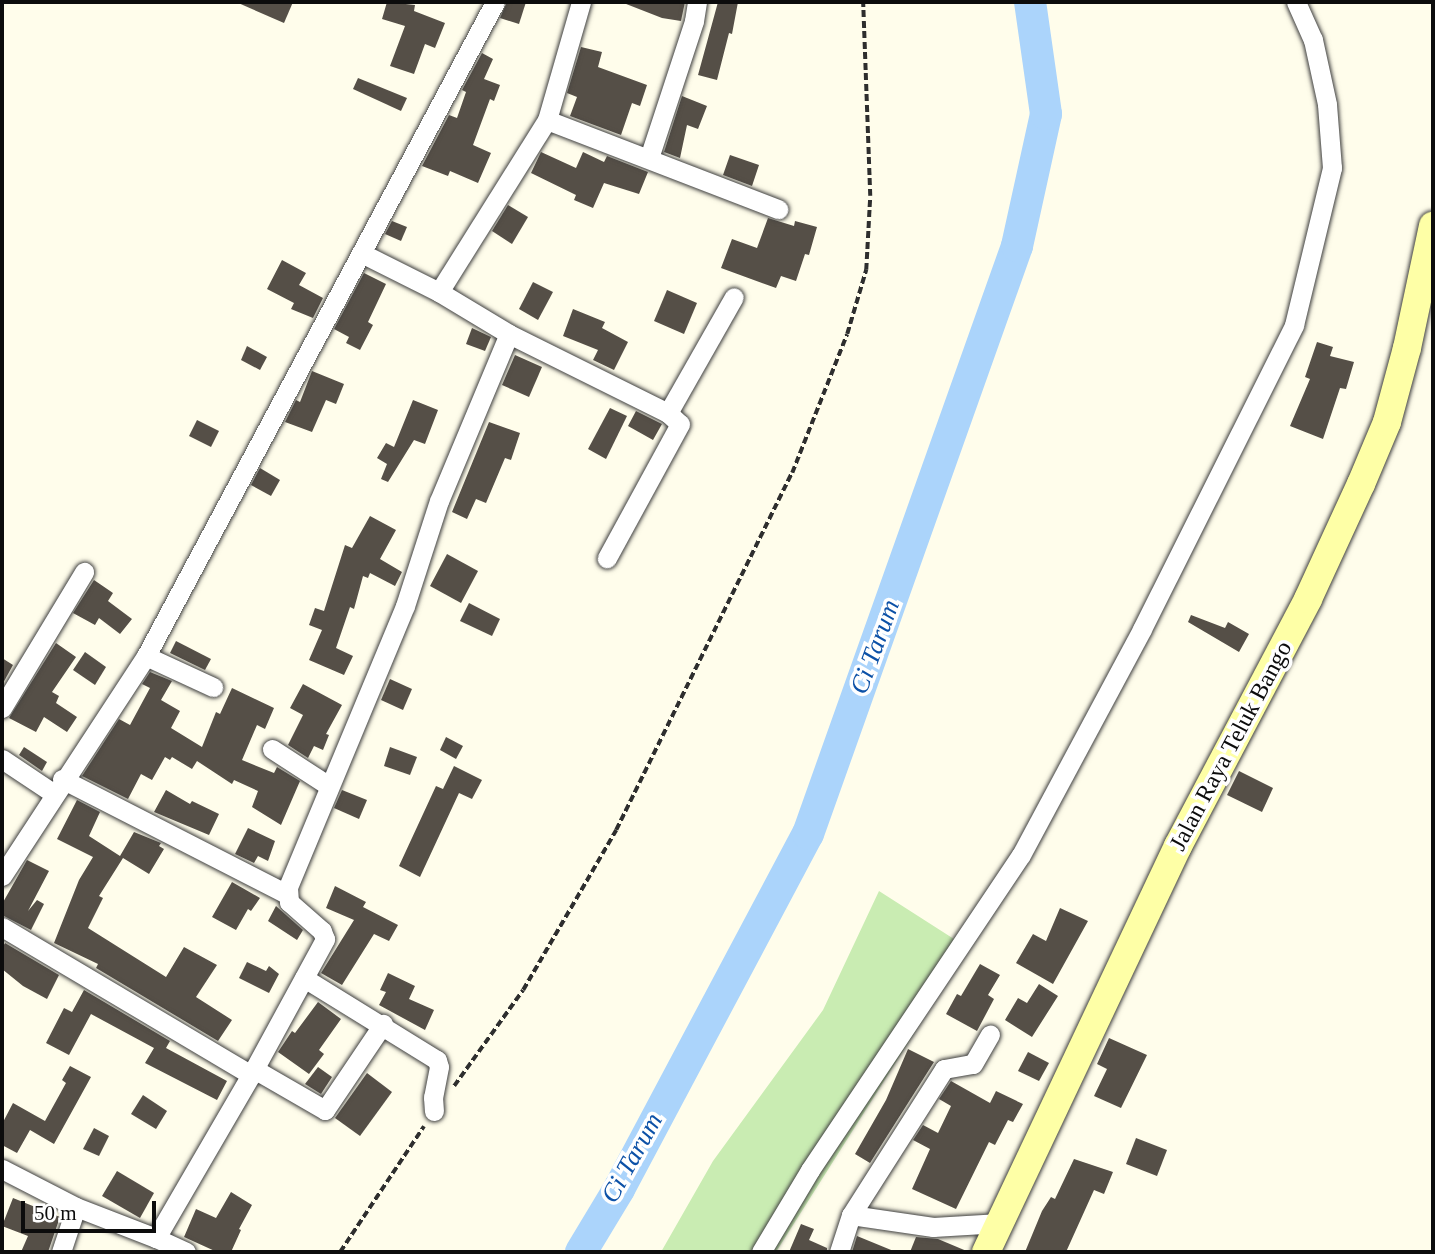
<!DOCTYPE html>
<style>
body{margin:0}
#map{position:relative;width:1435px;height:1254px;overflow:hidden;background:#fffdeb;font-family:"Times New Roman",serif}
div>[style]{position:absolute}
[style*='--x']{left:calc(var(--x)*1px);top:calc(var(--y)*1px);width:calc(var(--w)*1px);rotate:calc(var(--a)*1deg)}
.green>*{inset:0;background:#c9ecb2}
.river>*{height:32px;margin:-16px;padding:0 16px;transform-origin:16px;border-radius:16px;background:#abd4fb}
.building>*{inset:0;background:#554f47}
.path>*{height:3.5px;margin-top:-1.75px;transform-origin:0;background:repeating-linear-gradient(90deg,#2e2e2e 0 7px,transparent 0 10.5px)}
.roads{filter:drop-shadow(0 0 2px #3f3f3f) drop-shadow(0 0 2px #3f3f3f)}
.minor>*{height:19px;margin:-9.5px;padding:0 9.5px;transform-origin:9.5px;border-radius:9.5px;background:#fff}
.secondary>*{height:28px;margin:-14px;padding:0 14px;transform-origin:14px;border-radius:14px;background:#feffa6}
span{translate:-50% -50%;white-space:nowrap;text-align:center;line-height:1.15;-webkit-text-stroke:7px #fff;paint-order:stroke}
.street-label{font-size:24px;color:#0c0c0c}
.water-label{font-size:26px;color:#0c51a7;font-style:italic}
.frame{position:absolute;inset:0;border:4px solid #0c0c0c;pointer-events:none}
.scale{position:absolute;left:21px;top:1201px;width:135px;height:32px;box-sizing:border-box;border:4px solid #0c0c0c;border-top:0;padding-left:9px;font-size:21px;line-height:24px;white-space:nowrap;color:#0c0c0c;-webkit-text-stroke:5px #fff;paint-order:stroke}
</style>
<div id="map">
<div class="green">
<div style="clip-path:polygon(879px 891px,968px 948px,776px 1252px,661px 1252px,713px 1161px,823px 1010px)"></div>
</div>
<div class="river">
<div style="--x:581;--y:1252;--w:74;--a:-58.9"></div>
<div style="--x:619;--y:1189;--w:402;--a:-62"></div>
<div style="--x:808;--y:834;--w:624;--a:-70.43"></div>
<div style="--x:1017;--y:246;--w:135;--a:-77.6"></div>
<div style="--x:1046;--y:114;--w:113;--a:-98.1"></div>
</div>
<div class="building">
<div style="clip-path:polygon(236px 2px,293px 2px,284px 23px)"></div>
<div style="clip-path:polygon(387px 2px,415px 5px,414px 11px,445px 23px,435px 48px,425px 44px,414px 74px,390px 66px,405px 26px,382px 19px)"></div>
<div style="clip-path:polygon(507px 2px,526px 2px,519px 24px,500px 18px)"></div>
<div style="clip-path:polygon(621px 2px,685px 2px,681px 21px,662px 18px)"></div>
<div style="clip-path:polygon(718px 2px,738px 2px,732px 34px,729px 33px,717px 80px,698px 75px)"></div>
<div style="clip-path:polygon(581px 47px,602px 52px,598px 67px,647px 85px,640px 106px,632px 103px,621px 135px,570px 116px,577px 97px,567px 93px)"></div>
<div style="clip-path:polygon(482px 53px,493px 59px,484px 79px,500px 85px,494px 101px,490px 99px,473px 145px,491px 153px,478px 183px,450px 171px,448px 176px,422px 166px,449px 115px,457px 118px,466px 92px,462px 90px)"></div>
<div style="clip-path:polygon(358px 78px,407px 98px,401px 111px,353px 89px)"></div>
<div style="clip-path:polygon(682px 96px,707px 106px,698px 129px,687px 125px,680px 158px,664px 152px)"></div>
<div style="clip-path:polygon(541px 152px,576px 168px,583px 152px,604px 162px,607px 156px,648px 172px,639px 194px,604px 183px,593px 208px,574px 200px,576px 195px,531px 173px)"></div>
<div style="clip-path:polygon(730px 155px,759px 165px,752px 186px,723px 175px)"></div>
<div style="clip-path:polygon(508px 205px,528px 217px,512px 244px,492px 231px)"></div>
<div style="clip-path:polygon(768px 218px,794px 226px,795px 221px,817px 227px,809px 255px,805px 254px,796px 281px,781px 276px,776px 288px,721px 268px,732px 239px,757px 248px)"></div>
<div style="clip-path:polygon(392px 221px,407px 227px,401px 241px,385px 234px)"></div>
<div style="clip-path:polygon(282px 260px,306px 273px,299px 285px,323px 298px,313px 318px,291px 309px,294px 303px,267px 289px)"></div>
<div style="clip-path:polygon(364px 273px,386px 284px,368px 322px,373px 325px,360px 350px,346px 343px,349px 337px,334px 329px)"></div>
<div style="clip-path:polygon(533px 282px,553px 292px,538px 320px,519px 309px)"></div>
<div style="clip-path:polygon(667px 290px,697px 303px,684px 334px,654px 321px)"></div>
<div style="clip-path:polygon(573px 309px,605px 322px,602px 328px,628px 342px,614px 370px,593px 360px,598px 350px,563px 336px)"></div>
<div style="clip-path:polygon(472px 328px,491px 337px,485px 351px,466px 344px)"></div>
<div style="clip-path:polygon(1317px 342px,1333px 347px,1330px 356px,1354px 362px,1346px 389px,1340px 388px,1323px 439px,1290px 426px,1310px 379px,1305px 377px)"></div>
<div style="clip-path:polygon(247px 346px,267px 357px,260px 370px,241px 360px)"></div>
<div style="clip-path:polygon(515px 355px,542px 367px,529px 397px,502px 385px)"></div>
<div style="clip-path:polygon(312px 371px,344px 384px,336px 404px,326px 400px,312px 432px,285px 422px,296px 400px,300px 402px)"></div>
<div style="clip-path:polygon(413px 400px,438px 410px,425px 444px,414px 440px,388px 482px,381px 479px,387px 464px,377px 458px,386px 443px,394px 447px)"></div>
<div style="clip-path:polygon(610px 408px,627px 416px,606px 459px,588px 449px)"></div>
<div style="clip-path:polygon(636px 411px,662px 424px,653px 440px,628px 426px)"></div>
<div style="clip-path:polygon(197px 420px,219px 431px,211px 447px,189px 436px)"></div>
<div style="clip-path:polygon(489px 422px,520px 433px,511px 460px,505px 458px,486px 503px,476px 499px,467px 519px,452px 512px)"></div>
<div style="clip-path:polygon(260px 468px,280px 480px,271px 496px,251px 485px)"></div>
<div style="clip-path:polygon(370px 516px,396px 530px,380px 559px,402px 572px,395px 586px,370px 573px,368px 578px,363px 576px,354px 609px,350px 607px,336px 648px,353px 656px,344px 675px,309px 660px,322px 630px,309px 625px,315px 608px,324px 611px,345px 545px,352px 548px)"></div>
<div style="clip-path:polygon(447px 554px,478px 571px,461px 603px,430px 586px)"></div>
<div style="clip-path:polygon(94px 580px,113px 593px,108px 601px,132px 619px,120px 634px,99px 618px,95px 625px,73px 613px)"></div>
<div style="clip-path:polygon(469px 603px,500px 619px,492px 636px,460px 621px)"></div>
<div style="clip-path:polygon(1191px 615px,1225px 628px,1228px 622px,1249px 634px,1239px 652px,1188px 622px)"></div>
<div style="clip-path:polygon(176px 641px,211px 659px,205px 670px,170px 653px)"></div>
<div style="clip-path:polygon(56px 643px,76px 657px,52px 692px,59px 696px,56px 703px,77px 717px,67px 732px,44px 717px,36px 732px,9px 718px)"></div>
<div style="clip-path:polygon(85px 652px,106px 667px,95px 685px,73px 670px)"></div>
<div style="clip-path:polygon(2px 658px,13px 665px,2px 685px)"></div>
<div style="clip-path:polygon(150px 672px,172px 681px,161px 700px,180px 711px,171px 728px,202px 747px,216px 712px,220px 714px,232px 688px,274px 708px,265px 729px,257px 725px,242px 760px,274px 773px,277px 767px,300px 781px,281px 825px,252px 807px,258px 791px,234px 780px,232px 784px,197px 761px,192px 769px,172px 757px,170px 760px,165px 757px,152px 780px,141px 774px,128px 799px,82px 776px,119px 719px,130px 725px,150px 688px,142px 684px)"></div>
<div style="clip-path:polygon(390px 679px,412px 689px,403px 710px,381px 700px)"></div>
<div style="clip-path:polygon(303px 684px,342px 705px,326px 734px,329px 735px,323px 750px,314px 746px,308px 758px,288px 745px,303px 715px,290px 708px)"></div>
<div style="clip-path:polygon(446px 737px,463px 746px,456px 759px,440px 750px)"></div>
<div style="clip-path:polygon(24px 747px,47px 762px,42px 771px,19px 755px)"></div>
<div style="clip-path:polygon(390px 747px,417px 757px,410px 775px,384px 766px)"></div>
<div style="clip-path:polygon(454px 766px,482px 780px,472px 799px,459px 793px,420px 877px,399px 866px,436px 786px,443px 789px)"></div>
<div style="clip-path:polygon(1239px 771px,1273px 788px,1262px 812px,1227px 795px)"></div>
<div style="clip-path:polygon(166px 790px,190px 804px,192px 801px,219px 814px,209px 835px,154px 812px)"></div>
<div style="clip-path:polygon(342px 790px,367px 800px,359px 819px,334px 808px)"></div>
<div style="clip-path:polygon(77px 800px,100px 812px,89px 836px,120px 856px,134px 832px,161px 843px,159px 846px,164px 849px,149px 874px,123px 858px,99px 896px,103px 898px,88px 928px,166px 977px,184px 947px,217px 965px,196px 997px,232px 1020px,218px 1041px,96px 968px,98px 964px,54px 943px,79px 880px,93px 857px,57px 839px)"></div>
<div style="clip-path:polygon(248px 828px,275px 841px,268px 861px,258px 856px,254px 863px,235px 854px)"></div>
<div style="clip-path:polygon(27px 860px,49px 871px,28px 911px,37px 900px,44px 904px,31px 930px,2px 915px,2px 904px)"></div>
<div style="clip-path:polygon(232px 882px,260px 898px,251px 911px,248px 909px,236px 930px,212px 917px)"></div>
<div style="clip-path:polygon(335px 886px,366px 902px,363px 907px,398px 925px,389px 941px,374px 934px,342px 985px,321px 973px,354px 920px,326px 908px)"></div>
<div style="clip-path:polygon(276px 906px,303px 930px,297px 940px,268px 921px)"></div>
<div style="clip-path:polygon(1060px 908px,1088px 921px,1053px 984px,1016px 963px,1033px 934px,1046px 941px)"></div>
<div style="clip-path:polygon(5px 943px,59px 975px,47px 999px,23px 986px,2px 969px,2px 948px)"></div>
<div style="clip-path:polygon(247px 962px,266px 971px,269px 966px,279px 974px,269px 993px,239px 978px)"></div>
<div style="clip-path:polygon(980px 964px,1000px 975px,988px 995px,994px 999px,977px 1031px,946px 1014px,957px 994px,961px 996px)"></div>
<div style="clip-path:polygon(388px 973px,415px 986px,409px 999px,434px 1010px,425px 1030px,379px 1005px,386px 992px,380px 990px)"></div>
<div style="clip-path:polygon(1039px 984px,1058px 996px,1032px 1037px,1005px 1020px,1018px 998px,1027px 1003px)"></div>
<div style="clip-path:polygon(84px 990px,170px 1041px,166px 1048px,227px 1081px,217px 1100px,145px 1063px,154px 1048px,91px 1014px,69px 1055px,46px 1043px,64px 1008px,72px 1012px)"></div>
<div style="clip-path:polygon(318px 1002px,341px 1019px,319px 1050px,324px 1054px,309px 1074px,278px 1052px,292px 1031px,295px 1033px)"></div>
<div style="clip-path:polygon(1109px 1038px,1147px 1055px,1121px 1108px,1094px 1096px,1107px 1069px,1097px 1064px)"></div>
<div style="clip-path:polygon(908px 1049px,934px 1062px,870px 1163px,855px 1154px,886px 1100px)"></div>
<div style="clip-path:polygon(1028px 1052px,1049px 1063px,1039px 1081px,1018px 1071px)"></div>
<div style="clip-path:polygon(70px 1066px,91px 1077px,54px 1144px,30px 1130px,17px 1153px,2px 1145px,2px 1124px,13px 1103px,45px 1121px,66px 1083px,62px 1080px)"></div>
<div style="clip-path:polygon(318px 1067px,332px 1077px,321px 1094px,305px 1084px)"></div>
<div style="clip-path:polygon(367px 1073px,392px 1092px,360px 1136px,335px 1118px)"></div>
<div style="clip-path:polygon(951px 1081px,990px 1103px,996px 1091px,1023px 1104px,1013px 1122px,1008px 1120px,995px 1145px,989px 1142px,956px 1209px,912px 1189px,930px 1149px,913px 1140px,923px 1125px,938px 1133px,951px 1106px,939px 1099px)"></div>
<div style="clip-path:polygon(143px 1095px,167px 1111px,156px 1129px,131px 1114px)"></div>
<div style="clip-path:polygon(94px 1128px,109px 1136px,99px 1156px,83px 1149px)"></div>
<div style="clip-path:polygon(1136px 1138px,1167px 1150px,1157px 1176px,1126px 1164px)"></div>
<div style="clip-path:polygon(1074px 1159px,1113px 1172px,1104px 1194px,1094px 1190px,1066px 1252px,1025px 1252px,1042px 1211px,1051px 1197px,1055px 1199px)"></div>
<div style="clip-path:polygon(117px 1171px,154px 1193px,140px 1218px,102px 1196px)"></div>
<div style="clip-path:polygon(231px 1192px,252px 1205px,239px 1229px,241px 1230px,231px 1252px,217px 1252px,184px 1237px,196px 1209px,216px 1218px)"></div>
<div style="clip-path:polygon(13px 1198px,60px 1217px,48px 1252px,21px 1252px,28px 1236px,2px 1226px)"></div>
<div style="clip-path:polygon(801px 1224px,814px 1229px,809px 1240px,827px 1248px,827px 1252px,789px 1252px)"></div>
<div style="clip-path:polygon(857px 1236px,896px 1252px,852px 1252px)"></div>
<div style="clip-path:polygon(916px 1237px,938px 1239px,969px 1252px,910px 1252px)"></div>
</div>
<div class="path">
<div style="--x:454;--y:1086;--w:118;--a:-54.3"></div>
<div style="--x:523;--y:990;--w:185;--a:-59.8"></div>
<div style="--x:616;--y:830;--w:398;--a:-63.8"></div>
<div style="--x:792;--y:473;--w:149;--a:-68.4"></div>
<div style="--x:847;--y:334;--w:67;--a:-73.5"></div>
<div style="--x:866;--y:270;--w:74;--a:-86.9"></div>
<div style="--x:870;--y:196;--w:194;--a:-92.1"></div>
<div style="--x:340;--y:1252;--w:151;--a:-56.3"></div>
</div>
<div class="roads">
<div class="minor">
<div style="--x:547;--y:120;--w:248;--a:21.1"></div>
<div style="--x:649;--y:158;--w:144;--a:-71.8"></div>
<div style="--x:694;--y:21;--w:19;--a:-81"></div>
<div style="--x:439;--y:292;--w:203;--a:-57.9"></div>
<div style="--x:547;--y:120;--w:123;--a:-73.9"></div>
<div style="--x:509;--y:334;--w:178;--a:26.4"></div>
<div style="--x:668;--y:413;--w:16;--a:43"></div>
<div style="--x:680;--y:424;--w:153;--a:118.6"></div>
<div style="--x:668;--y:413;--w:133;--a:-60.4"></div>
<div style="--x:146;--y:656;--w:74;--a:24.8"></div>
<div style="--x:2;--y:708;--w:159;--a:-58.9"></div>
<div style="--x:272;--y:749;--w:68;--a:33"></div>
<div style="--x:2;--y:759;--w:61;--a:33.7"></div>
<div style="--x:62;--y:779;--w:253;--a:27.1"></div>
<div style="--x:2;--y:876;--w:263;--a:-56.8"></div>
<div style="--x:146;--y:656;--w:741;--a:-61.91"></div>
<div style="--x:2;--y:927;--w:290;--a:30.7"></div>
<div style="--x:304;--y:978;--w:156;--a:31.7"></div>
<div style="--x:437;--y:1060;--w:7;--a:74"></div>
<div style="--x:439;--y:1067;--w:31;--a:101"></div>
<div style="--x:433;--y:1097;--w:14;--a:86"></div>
<div style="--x:254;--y:1069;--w:82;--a:30"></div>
<div style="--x:325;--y:1110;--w:104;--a:-56"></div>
<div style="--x:2;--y:1169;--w:83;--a:27.2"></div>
<div style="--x:76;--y:1207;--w:86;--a:21.2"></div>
<div style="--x:156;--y:1238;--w:189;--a:-59.8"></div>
<div style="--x:251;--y:1075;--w:155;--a:-61.4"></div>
<div style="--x:325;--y:939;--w:9;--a:-111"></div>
<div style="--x:322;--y:931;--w:44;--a:-138.7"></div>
<div style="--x:289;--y:902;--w:15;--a:-94"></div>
<div style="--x:288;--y:887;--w:304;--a:-67.4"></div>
<div style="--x:405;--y:606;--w:110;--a:-72.1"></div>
<div style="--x:439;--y:501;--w:181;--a:-67.3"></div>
<div style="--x:509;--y:334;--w:82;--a:-149"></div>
<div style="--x:439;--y:292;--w:87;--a:-153.4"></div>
<div style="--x:851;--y:1215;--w:83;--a:8.3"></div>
<div style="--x:933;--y:1227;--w:67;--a:-3.4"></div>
<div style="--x:156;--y:1238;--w:33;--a:25"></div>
<div style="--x:61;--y:1252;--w:47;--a:-71.6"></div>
<div style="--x:761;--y:1252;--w:96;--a:-59.1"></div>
<div style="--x:810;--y:1170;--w:379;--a:-56.2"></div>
<div style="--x:1021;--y:855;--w:256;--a:-61.8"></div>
<div style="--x:1142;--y:629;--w:340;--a:-63.4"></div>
<div style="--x:1294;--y:325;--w:162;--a:-76.4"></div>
<div style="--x:1332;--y:168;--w:64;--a:-94.5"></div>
<div style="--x:1327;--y:104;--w:66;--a:-102.3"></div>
<div style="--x:1313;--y:40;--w:42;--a:-114.1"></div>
<div style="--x:839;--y:1252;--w:39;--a:-72"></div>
<div style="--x:851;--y:1215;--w:173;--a:-57.5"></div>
<div style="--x:944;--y:1069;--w:29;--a:-10"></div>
<div style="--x:973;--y:1064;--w:34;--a:-60"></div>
</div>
<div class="secondary">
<div style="--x:986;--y:1252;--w:449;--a:-64.7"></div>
<div style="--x:1178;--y:846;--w:279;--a:-62.2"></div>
<div style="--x:1308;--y:599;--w:127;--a:-65.3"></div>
<div style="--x:1361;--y:484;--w:67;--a:-67.2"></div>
<div style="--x:1387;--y:422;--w:77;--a:-74.9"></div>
<div style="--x:1407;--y:348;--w:125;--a:-78"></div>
</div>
</div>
<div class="street-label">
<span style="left:1231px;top:746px;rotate:-62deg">Jalan Raya Teluk Bango</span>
</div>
<div class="water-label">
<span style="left:875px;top:647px;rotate:-70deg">Ci Tarum</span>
<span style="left:632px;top:1158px;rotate:-61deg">Ci Tarum</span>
</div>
<div class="frame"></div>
<div class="scale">50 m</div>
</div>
